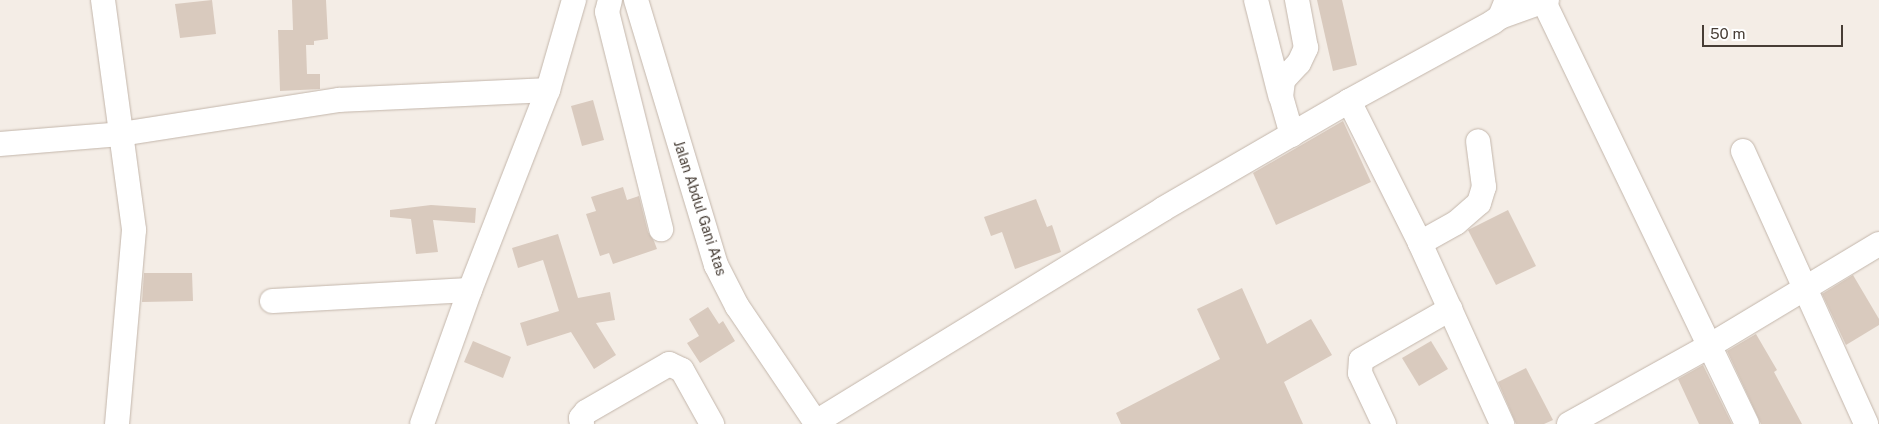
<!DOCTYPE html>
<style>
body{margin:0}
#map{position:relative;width:1879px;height:424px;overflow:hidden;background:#f4ede6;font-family:"Public Sans",sans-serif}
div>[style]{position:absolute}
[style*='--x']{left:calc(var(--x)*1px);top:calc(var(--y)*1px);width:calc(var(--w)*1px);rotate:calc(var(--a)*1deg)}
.building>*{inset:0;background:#d9cabe}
.roads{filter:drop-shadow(0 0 1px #c3b6ab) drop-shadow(0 0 1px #c3b6ab)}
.minor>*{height:24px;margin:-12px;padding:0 12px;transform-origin:12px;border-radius:12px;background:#fff}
span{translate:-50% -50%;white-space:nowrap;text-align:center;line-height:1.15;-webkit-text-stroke:4.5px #fff;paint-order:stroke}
.street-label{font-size:14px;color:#473d35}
.scale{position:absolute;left:1702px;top:25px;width:141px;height:22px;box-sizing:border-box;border:2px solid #473d35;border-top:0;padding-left:6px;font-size:15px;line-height:18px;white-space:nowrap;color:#473d35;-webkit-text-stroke:4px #fff;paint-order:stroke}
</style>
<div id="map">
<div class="building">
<div style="clip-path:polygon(212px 0,216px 34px,180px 38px,175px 4px)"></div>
<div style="clip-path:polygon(292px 0,326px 0,328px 39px,314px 41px,314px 45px,306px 45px,307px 74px,320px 74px,320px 89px,280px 91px,278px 30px,293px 30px)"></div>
<div style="clip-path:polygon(1317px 0,1342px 0,1357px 65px,1333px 71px)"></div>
<div style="clip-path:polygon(593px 100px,604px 140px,582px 146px,571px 106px)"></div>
<div style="clip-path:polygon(1343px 121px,1371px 182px,1276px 225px,1253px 173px)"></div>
<div style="clip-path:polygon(623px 187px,627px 200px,639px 196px,648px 232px,654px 241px,657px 249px,613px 264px,609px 253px,600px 256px,586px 214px,596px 211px,591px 197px)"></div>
<div style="clip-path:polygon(1036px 199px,1047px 227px,1052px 225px,1061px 252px,1015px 269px,1002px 232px,991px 236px,984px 217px)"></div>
<div style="clip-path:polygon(431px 205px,476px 208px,475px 223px,433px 220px,438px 252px,416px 254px,411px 219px,390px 217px,390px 210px)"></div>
<div style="clip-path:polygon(1508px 210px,1536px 266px,1496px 285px,1468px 230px)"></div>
<div style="clip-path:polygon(558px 234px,578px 298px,610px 292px,615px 320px,596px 323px,616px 355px,594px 369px,571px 332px,527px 346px,520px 323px,559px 311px,543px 260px,518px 268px,512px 248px)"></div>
<div style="clip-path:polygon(144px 273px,192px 273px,193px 301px,142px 302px)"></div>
<div style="clip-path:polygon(1853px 275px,1879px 319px,1879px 325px,1846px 345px,1822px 294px)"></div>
<div style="clip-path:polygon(1242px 288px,1267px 344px,1311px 319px,1332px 355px,1284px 382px,1303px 424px,1121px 424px,1116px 413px,1220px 359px,1197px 309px)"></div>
<div style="clip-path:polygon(708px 307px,719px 324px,723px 321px,735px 341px,700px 363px,687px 343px,699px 336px,689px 319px)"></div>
<div style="clip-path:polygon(1756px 334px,1777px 370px,1774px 372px,1802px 424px,1761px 424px,1727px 351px)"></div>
<div style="clip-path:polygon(473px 341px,511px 357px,503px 378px,464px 362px)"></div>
<div style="clip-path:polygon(1431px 341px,1448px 369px,1419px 386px,1402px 358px)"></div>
<div style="clip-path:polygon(1703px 365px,1732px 424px,1699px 424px,1678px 379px)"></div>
<div style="clip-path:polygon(1526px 368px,1553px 420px,1544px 424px,1516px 424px,1498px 382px)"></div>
</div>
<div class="roads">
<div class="minor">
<div style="--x:103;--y:0;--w:232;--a:82.3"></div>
<div style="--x:134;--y:230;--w:195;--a:95"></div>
<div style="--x:610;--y:0;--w:12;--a:104"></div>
<div style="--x:607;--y:12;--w:224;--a:76"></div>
<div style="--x:636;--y:0;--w:277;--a:73.2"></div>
<div style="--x:716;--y:265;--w:46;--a:62.9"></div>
<div style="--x:737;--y:306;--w:143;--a:55.9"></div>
<div style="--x:1256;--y:0;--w:98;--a:75.8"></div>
<div style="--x:1544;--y:2;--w:468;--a:64.3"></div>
<div style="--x:1500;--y:17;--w:50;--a:-19.9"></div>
<div style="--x:1349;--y:101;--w:159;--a:63.4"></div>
<div style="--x:1420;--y:243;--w:199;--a:65.6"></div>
<div style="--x:1292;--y:135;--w:40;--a:-106"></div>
<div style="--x:1281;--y:97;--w:17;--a:-83"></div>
<div style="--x:1283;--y:80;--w:23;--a:-47"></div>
<div style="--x:1299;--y:63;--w:17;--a:-65"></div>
<div style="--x:1306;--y:48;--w:49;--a:-100.6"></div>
<div style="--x:0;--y:144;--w:121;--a:-4.7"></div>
<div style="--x:121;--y:134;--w:221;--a:-8.9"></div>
<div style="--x:339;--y:100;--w:209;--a:-2.7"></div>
<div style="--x:1743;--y:151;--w:299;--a:65.7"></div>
<div style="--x:1420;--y:243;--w:41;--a:-29.1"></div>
<div style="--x:1456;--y:223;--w:30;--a:-41"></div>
<div style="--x:1479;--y:203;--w:17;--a:-73"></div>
<div style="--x:1484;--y:187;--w:46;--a:-97.4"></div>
<div style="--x:272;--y:301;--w:198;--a:-3.2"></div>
<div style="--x:816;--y:422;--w:407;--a:-31.5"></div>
<div style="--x:1163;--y:209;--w:215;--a:-30.1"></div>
<div style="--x:1349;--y:101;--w:164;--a:-28.7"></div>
<div style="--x:1493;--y:22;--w:9;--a:-36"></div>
<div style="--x:1500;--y:17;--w:18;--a:-68"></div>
<div style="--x:422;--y:424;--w:142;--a:-70.3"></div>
<div style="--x:470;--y:290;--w:215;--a:-68.7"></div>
<div style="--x:548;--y:90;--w:94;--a:-73.9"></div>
<div style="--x:582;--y:424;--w:6;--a:-99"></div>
<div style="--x:581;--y:418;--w:8;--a:-50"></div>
<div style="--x:586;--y:412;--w:96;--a:-30"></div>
<div style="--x:669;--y:364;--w:14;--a:25"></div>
<div style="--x:682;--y:370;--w:62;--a:60.9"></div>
<div style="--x:1384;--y:424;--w:56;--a:-115.2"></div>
<div style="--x:1360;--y:373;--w:13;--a:-86"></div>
<div style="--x:1361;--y:360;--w:103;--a:-29.8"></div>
<div style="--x:1569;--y:424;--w:160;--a:-29.1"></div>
<div style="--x:1709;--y:346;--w:198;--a:-31"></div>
</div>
</div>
<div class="street-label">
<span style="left:700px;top:208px;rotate:72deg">Jalan Abdul Gani Atas</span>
</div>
<div class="scale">50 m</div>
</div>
